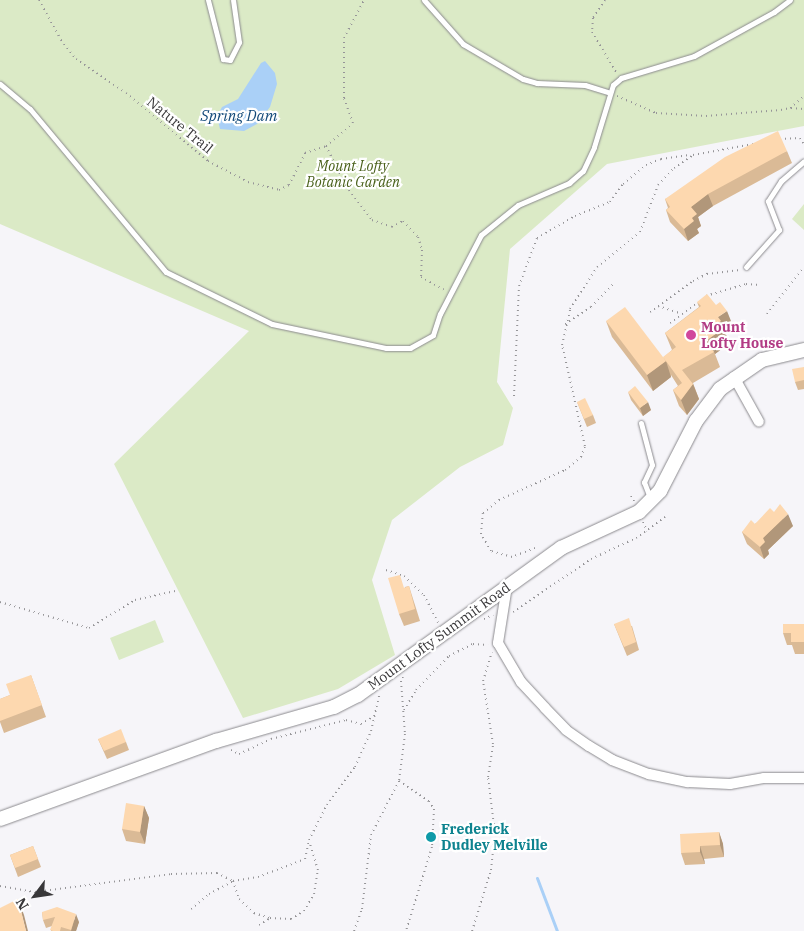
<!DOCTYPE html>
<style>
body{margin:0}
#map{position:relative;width:804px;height:931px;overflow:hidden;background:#f6f5f9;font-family:"IBM Plex Serif",serif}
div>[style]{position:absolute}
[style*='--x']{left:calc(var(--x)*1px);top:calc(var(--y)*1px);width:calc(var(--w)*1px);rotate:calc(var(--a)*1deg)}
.green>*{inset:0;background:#dbeac6}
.water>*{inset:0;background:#aad0f7}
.stream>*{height:3px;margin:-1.5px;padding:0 1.5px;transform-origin:1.5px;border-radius:1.5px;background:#aad0f7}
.path>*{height:2px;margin-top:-1px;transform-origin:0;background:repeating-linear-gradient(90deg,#969598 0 1px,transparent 0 5px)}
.roads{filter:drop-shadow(0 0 1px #8b8a8e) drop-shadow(0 0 1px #8b8a8e)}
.service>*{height:5px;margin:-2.5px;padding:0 2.5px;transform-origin:2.5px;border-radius:2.5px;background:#fff}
.minor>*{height:10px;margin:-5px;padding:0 5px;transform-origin:5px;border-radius:5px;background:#fff}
.secondary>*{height:14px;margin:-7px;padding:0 7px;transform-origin:7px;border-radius:7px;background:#fff}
.wall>*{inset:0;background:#daba96}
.shaded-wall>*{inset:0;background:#b1977a}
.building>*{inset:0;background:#fdd8af}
.dots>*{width:14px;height:14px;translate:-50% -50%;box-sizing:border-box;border:2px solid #fff;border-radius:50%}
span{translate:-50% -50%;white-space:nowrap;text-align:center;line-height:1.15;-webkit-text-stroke:4.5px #fff;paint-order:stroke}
.street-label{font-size:14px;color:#383739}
.park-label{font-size:14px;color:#49601a;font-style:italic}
.hotel-label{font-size:14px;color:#b23c85;font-weight:700}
.left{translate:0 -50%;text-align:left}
.culture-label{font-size:14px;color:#0d838f;font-weight:700}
.water-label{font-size:15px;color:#124979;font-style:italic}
.north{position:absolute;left:10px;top:871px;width:50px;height:50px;-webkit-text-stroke:4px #fff;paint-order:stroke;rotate:239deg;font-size:14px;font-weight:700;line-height:20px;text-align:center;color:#383739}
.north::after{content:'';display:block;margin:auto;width:18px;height:22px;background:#383739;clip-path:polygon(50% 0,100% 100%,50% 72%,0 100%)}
</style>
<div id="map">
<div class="green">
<div style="clip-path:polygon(0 0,804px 0,804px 126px,607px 164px,510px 249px,497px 382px,513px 408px,503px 445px,460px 467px,392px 520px,372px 580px,395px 655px,338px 689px,243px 718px,114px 464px,249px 331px,0 224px)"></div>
<div style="clip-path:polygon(804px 204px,804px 230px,792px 219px)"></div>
<div style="clip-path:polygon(155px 620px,164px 642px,119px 660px,110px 638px)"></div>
</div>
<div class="water">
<div style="clip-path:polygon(265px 61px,275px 73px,277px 84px,270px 107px,257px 124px,244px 131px,220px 129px,217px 116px,222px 107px,238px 99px,261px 63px)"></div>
</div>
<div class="stream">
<div style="--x:537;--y:878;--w:57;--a:69.3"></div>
</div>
<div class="path">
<div style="--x:39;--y:0;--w:46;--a:61.2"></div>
<div style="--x:61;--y:40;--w:24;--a:52"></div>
<div style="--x:76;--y:59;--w:60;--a:34.2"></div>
<div style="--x:126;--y:93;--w:107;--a:39.7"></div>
<div style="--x:208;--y:161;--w:45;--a:27.7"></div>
<div style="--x:248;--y:182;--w:32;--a:14"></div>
<div style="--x:279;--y:190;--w:11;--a:-27"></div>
<div style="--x:289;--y:185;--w:36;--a:-63"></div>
<div style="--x:305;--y:153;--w:22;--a:-18"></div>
<div style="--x:326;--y:146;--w:35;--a:-40"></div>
<div style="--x:353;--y:123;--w:27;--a:-110"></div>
<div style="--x:344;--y:98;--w:60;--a:-90"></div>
<div style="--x:344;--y:38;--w:43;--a:-62.2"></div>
<div style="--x:605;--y:0;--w:22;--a:124"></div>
<div style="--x:593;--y:18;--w:14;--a:94"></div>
<div style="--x:592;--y:32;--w:47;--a:59"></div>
<div style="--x:617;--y:96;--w:43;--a:23.6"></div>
<div style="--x:656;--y:113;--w:50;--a:3.4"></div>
<div style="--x:706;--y:116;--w:75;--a:-4.6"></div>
<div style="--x:781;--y:110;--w:9;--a:-13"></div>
<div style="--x:790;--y:108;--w:18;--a:-41"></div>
<div style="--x:791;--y:108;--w:13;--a:4"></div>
<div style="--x:780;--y:139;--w:20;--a:-3"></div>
<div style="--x:800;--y:138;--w:7;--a:56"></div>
<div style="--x:326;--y:146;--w:45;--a:63.4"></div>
<div style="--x:346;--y:186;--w:43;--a:52.6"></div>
<div style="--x:372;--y:220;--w:21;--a:19"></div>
<div style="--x:392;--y:227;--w:13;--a:-29"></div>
<div style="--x:403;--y:221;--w:22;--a:47"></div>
<div style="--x:418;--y:237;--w:14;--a:73"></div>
<div style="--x:422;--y:250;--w:27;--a:92"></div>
<div style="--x:421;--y:277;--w:26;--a:29"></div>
<div style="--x:706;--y:296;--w:42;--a:-16.7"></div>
<div style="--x:746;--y:284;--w:14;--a:4"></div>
<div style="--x:658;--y:306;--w:25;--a:18"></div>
<div style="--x:650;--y:312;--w:53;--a:-35.8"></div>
<div style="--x:693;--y:281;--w:16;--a:-27"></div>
<div style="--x:707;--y:274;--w:33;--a:-7"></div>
<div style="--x:767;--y:314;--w:60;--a:-51.8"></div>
<div style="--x:670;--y:323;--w:35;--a:-37"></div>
<div style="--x:565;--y:324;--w:31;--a:-33"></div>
<div style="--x:591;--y:307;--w:33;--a:-46"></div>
<div style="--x:514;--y:396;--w:110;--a:-87.4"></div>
<div style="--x:519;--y:286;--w:51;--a:-69.4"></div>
<div style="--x:537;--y:238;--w:44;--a:-30.1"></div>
<div style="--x:575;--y:216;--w:38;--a:-22"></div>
<div style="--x:610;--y:202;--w:22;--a:-54"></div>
<div style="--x:623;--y:184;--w:30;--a:-40"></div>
<div style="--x:646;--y:165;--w:16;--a:-22"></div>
<div style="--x:661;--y:159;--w:30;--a:-8"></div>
<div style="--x:631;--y:496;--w:6;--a:59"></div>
<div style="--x:643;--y:522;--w:10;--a:66"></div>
<div style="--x:535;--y:548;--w:25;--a:159"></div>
<div style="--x:512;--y:557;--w:22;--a:-164"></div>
<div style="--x:491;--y:551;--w:20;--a:-120"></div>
<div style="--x:481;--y:534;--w:21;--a:-85"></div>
<div style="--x:483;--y:513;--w:21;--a:-39"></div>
<div style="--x:499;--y:500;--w:72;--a:-24.4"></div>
<div style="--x:565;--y:470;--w:21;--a:-39"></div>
<div style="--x:581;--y:457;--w:12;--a:-70"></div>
<div style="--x:585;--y:446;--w:104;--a:-102.8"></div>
<div style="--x:562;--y:345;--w:37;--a:-77"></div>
<div style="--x:570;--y:309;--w:50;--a:-57.3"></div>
<div style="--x:597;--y:267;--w:55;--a:-39.1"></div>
<div style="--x:640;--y:232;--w:50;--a:-69"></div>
<div style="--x:658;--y:185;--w:23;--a:-47"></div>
<div style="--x:674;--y:168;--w:23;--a:-34"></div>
<div style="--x:693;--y:155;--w:61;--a:-10.4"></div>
<div style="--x:386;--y:570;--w:19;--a:18"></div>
<div style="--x:404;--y:576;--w:28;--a:44"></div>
<div style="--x:424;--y:595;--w:31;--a:63"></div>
<div style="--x:0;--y:602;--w:93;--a:16.3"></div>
<div style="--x:89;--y:628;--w:54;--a:-31.3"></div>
<div style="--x:135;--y:600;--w:41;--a:-12.7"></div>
<div style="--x:513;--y:612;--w:94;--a:-34.2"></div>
<div style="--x:591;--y:559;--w:50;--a:-25"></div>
<div style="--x:636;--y:538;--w:36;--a:-36"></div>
<div style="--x:484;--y:619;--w:10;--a:-24"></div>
<div style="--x:403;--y:677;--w:4;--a:117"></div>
<div style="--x:401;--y:681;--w:53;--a:85.7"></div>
<div style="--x:405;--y:734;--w:47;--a:97.3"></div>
<div style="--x:399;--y:781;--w:36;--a:34"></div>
<div style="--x:429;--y:801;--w:9;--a:58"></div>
<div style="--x:434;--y:809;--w:38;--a:93"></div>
<div style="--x:432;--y:847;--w:88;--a:107.2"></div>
<div style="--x:404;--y:710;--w:23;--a:-59"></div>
<div style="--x:416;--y:690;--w:47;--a:-45.9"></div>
<div style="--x:449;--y:656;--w:27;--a:-27"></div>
<div style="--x:473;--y:644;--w:15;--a:4"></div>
<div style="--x:231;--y:750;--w:9;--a:27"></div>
<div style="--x:239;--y:754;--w:35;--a:-25"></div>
<div style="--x:271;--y:739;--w:77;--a:-14.2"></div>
<div style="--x:346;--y:720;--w:16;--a:15"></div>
<div style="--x:361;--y:724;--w:17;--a:-31"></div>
<div style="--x:0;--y:886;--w:36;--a:10"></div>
<div style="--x:35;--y:892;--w:137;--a:-7.5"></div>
<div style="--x:171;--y:874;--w:46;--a:-1.2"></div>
<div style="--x:217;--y:873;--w:18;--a:27"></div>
<div style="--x:233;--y:881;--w:19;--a:72"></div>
<div style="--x:239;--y:899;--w:21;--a:43"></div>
<div style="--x:254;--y:913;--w:17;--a:17"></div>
<div style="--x:191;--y:909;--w:23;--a:-40"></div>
<div style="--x:209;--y:894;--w:27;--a:-28"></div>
<div style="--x:233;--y:881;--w:25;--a:-9"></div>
<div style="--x:258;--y:877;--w:50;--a:-21"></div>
<div style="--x:305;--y:859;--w:19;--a:-78"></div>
<div style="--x:309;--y:840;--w:39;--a:-63"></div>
<div style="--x:327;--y:805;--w:47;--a:-53.6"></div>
<div style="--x:355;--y:767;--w:39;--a:-66"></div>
<div style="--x:371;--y:731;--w:39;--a:-77"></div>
<div style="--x:259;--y:925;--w:13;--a:-32"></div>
<div style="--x:270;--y:918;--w:21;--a:3"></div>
<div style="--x:291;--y:919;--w:15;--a:-32"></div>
<div style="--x:304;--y:911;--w:20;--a:-60"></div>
<div style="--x:314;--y:894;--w:24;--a:-81"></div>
<div style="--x:318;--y:870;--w:28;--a:-107"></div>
<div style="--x:354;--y:931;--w:23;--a:-70"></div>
<div style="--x:362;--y:909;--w:75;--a:-83.1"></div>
<div style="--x:371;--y:835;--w:61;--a:-62.6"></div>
<div style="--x:472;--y:931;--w:64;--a:-72.7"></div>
<div style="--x:491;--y:870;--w:36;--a:-84"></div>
<div style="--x:495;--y:834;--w:57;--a:-97"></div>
<div style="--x:488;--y:777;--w:33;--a:-81"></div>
<div style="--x:493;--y:744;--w:64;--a:-99"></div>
<div style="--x:483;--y:681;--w:30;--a:-73"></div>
</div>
<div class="roads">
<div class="service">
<div style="--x:208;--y:0;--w:61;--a:75.7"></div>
<div style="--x:223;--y:59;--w:7;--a:8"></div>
<div style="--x:230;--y:60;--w:20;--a:-63"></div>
<div style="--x:239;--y:42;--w:42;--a:-98.1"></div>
<div style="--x:424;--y:0;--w:59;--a:48.4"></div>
<div style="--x:463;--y:44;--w:69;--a:30.3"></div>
<div style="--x:523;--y:79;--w:15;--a:16"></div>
<div style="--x:537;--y:83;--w:48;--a:2.4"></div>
<div style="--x:585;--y:85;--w:24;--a:17"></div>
<div style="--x:0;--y:84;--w:39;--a:40"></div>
<div style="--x:30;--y:109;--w:212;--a:50.2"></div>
<div style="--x:166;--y:272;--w:118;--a:26.1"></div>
<div style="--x:272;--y:324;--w:116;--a:11.9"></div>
<div style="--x:386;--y:348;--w:24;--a:0"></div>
<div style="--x:410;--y:348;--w:26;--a:-29"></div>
<div style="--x:433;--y:335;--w:22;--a:-72"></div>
<div style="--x:440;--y:314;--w:89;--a:-62.6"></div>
<div style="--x:481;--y:235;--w:48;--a:-39"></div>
<div style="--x:518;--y:205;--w:56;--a:-23.3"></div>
<div style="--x:569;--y:183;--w:18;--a:-41"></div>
<div style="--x:583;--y:171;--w:26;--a:-65"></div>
<div style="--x:594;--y:147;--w:65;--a:-73"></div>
<div style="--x:613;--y:85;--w:11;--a:-41"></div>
<div style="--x:621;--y:78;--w:76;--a:-16.8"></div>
<div style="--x:694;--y:56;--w:91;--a:-28.8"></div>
<div style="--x:774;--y:12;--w:20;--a:-37"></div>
<div style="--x:746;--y:267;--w:50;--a:-48.3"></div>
<div style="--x:779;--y:230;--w:31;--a:-111"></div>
<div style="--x:768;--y:201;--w:24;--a:-57"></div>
<div style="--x:781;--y:181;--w:30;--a:-41"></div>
<div style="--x:641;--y:423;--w:43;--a:75.3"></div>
<div style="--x:652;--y:465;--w:19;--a:115"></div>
<div style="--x:644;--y:482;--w:17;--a:69"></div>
</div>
<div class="minor">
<div style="--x:734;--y:377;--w:51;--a:60.9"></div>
<div style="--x:507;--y:586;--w:58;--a:99"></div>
<div style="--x:498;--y:643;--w:45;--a:59.5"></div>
<div style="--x:521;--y:682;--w:35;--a:47"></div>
<div style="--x:545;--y:708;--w:30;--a:46"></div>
<div style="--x:566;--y:730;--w:28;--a:35"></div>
<div style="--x:589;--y:746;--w:27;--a:31"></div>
<div style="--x:612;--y:760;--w:40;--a:21"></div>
<div style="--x:649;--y:774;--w:40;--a:12"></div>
<div style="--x:688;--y:782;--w:42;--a:2.7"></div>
<div style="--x:730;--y:784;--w:35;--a:-10"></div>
<div style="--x:764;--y:778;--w:40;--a:0"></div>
</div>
<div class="secondary">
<div style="--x:0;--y:819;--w:230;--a:-19.9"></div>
<div style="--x:216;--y:741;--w:123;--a:-16.1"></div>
<div style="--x:334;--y:707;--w:27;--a:-27"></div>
<div style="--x:358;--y:695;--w:251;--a:-35.9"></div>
<div style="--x:561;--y:548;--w:86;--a:-24.8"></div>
<div style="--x:639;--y:512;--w:30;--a:-45"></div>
<div style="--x:660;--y:491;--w:79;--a:-62.8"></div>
<div style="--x:696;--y:421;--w:40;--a:-53"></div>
<div style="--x:720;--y:389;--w:51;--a:-34.6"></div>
<div style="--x:762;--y:360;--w:43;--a:-13.4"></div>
</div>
</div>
<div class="wall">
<div style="clip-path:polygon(787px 151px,792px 163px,713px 206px,698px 217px,701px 226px,697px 229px,699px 233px,688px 241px,670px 222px,666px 210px,668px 208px,665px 199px)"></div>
<div style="clip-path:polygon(697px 302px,733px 326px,725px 332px,727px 337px,725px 339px,727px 345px,715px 354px,720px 367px,693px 383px,699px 399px,687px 415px,679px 406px,673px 390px,678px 386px,671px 375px,671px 377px,653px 391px,612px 337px,606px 321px,663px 358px,672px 350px,665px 333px,699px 307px)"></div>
<div style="clip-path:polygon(804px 367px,804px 389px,798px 390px,795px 382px)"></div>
<div style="clip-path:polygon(628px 392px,651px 410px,643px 416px,631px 400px)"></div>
<div style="clip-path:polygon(577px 402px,593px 415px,596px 423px,587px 427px)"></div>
<div style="clip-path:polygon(774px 512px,793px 526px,768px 550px,769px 554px,764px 559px,747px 544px,742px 532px)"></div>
<div style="clip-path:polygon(409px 586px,420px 621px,404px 626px,399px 614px,405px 587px)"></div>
<div style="clip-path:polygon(614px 624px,632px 626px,639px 650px,627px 656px)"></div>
<div style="clip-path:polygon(804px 624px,804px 654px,795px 654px,792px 645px,787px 645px,783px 633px)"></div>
<div style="clip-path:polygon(31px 675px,46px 717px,4px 733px,0 722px,0 699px,10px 695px)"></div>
<div style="clip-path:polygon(98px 739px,126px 742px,129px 750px,107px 759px)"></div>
<div style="clip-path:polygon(144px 806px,149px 818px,145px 844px,126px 841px,122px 829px)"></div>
<div style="clip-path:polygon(719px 832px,723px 844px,724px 857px,704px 859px,705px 864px,685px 865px,681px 853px)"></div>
<div style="clip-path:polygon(33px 846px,41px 867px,18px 877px,10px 855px)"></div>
<div style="clip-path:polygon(42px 912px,79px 922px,76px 931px,51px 931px,52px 926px,46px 928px,43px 920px)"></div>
</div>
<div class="shaded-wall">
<div style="clip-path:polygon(708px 194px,713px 206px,698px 217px,701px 226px,697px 229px,699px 233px,688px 241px,684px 229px,692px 218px,691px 207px)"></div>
<div style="clip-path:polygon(727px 311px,733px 326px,725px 332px,727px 337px,725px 339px,727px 345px,715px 354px,714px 352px,706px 341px,717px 324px,718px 317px)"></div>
<div style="clip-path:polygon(666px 361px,671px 377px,653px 391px,647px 375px)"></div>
<div style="clip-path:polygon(693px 384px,699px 399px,687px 415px,681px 400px)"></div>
<div style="clip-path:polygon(648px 402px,651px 410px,643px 416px,640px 408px)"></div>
<div style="clip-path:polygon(788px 514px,793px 526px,768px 550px,769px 554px,764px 559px,760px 547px,763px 538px)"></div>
<div style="clip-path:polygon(144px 806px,149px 818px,145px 844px,140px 832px)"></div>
<div style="clip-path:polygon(719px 832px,723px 844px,724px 857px,720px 845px)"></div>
<div style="clip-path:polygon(700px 846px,704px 859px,705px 864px,700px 852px)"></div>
<div style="clip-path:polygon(18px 899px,24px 915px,28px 931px,26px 931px)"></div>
<div style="clip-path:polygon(76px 914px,79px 922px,76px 931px,71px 931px)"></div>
</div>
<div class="building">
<div style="clip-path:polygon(778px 131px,787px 151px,708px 194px,691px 207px,697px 214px,692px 218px,694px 221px,684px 229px,666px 210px,670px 207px,665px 199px,725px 157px)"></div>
<div style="clip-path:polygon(707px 294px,716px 305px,720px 302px,727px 311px,718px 317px,721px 321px,717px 324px,721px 330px,706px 341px,714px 352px,682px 370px,693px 384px,681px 400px,673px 390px,682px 383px,663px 357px,676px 347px,665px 333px,701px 306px,697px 302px)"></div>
<div style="clip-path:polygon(625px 307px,666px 361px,647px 375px,606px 321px)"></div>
<div style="clip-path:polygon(804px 367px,804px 380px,795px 382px,792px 369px)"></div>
<div style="clip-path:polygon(635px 386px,648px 402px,640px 408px,628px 392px)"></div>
<div style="clip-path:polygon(585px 398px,593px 415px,584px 419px,577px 402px)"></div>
<div style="clip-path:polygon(780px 504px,788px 514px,763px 538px,765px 542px,760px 547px,742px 532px,751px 520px,755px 524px,770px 508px,774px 512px)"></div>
<div style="clip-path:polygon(400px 575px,404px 588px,409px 586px,415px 609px,399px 614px,388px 578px)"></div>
<div style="clip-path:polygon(629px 618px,636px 642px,624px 647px,614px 624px)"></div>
<div style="clip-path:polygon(783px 624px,804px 624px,804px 642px,791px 642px,791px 633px,783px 633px)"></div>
<div style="clip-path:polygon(31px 675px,42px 705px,0 721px,0 699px,10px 695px,6px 684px)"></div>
<div style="clip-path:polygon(121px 729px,126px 742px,104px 751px,98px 739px)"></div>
<div style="clip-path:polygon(126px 803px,144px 806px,140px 832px,122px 829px)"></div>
<div style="clip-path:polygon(719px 832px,720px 845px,700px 846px,700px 852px,681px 853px,680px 834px)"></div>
<div style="clip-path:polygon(33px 846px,38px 859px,15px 868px,10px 855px)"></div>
<div style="clip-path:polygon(18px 899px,26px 931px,0 931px,0 908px)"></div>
<div style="clip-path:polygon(57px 907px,76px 914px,71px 930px,61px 927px,60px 931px,53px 931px,50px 930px,55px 917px,43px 920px,42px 912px)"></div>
</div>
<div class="dots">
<div style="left:691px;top:335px;background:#d1479c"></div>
<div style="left:431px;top:837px;background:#0f9aa8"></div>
</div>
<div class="street-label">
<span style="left:180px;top:125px;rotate:39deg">Nature Trail</span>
<span style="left:439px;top:636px;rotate:-36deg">Mount Lofty Summit Road</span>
</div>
<div class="park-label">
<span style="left:353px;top:174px">Mount Lofty<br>Botanic Garden</span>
</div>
<div class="hotel-label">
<span class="left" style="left:701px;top:335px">Mount<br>Lofty House</span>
</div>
<div class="culture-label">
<span class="left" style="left:441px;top:837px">Frederick<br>Dudley Melville</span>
</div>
<div class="water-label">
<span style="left:239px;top:116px">Spring Dam</span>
</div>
<div class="north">N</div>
</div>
